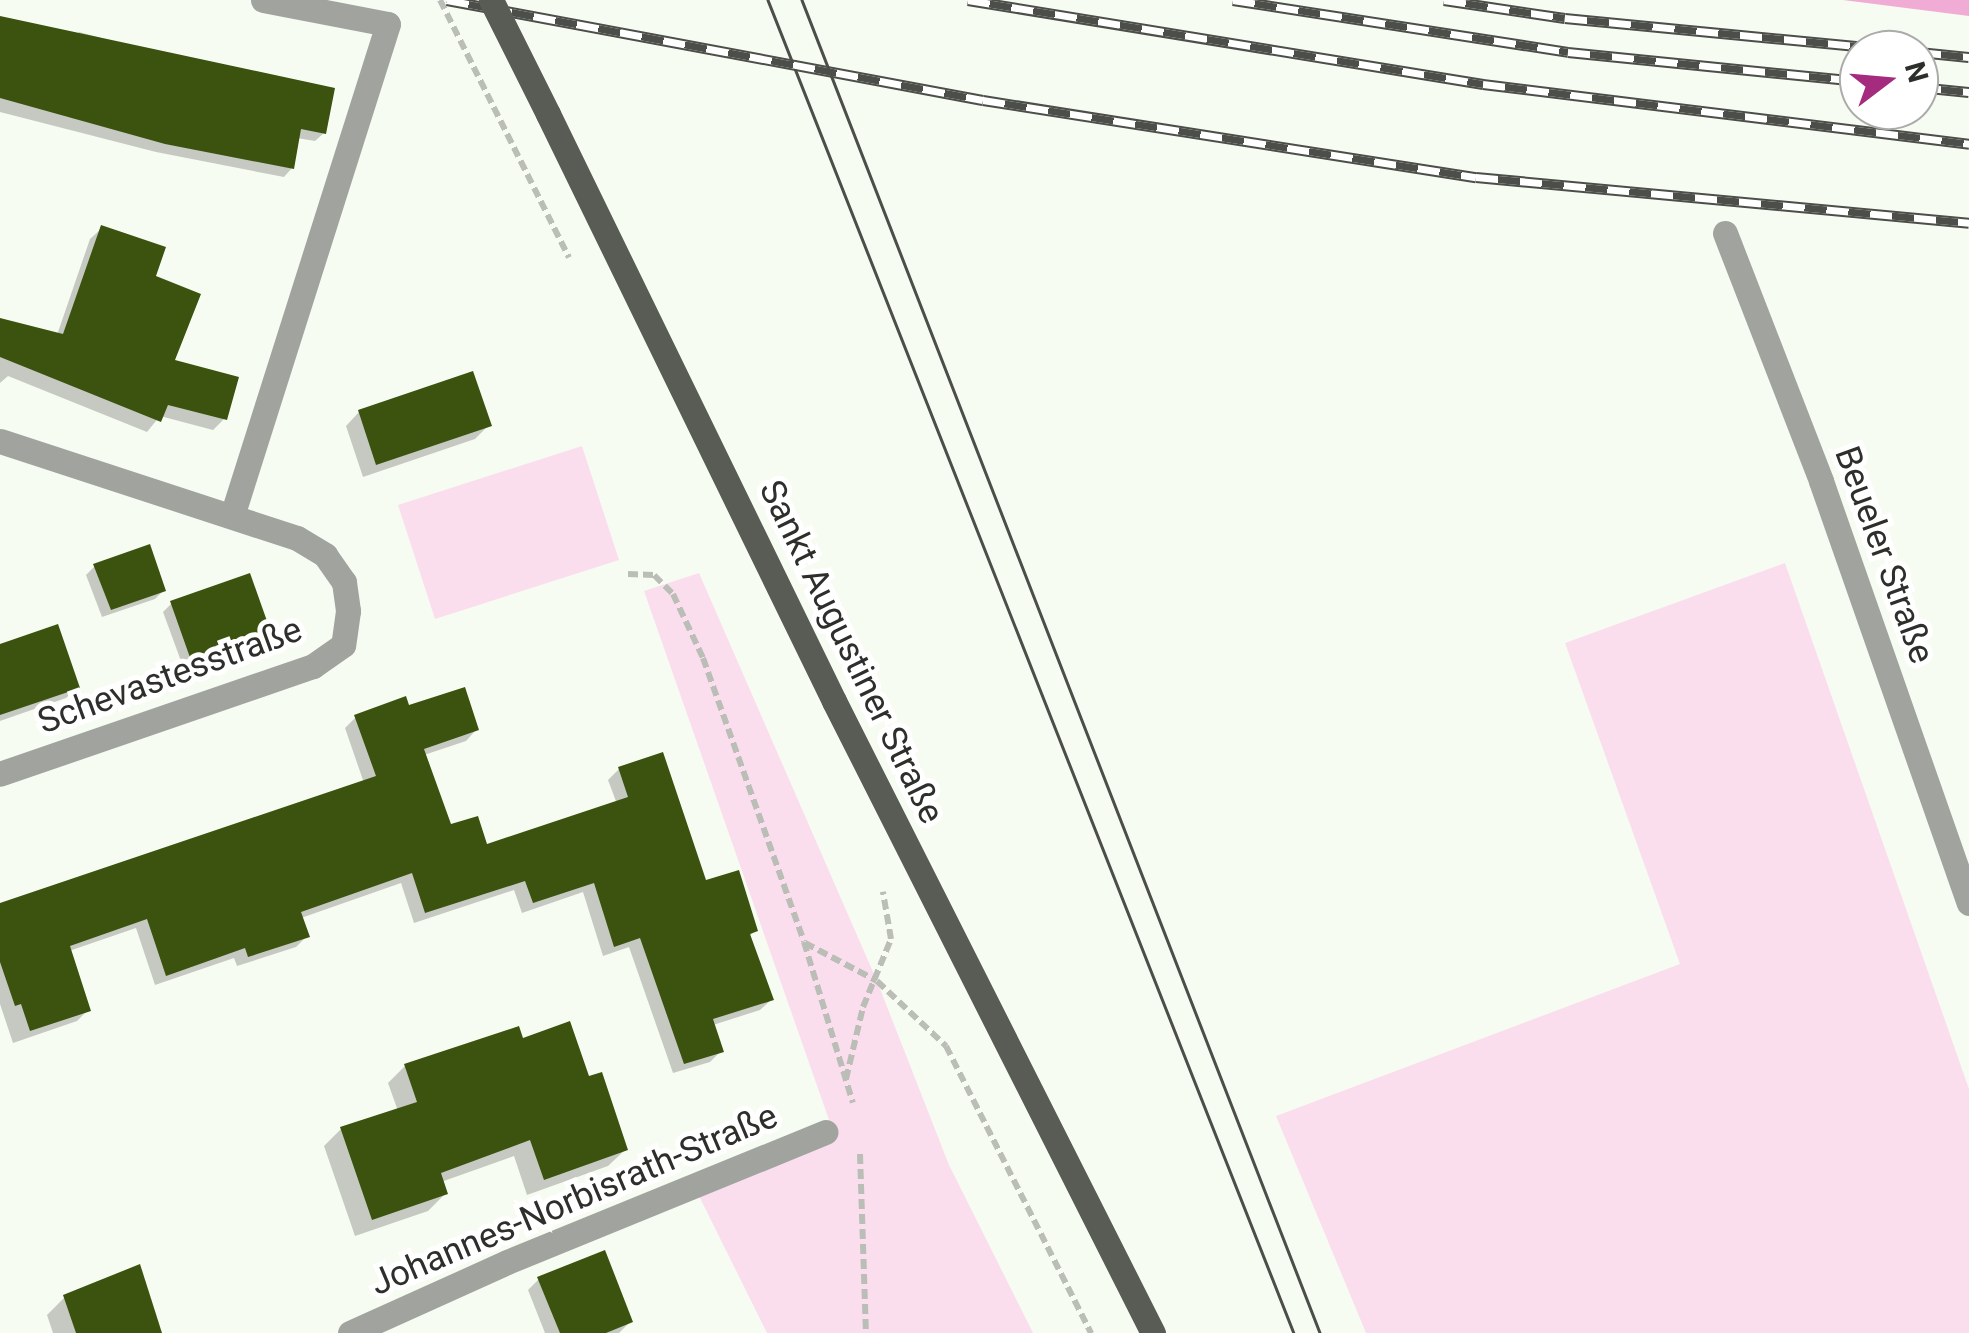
<!DOCTYPE html>
<meta charset="utf-8">
<style>
body{margin:0}
#map{position:relative;width:1969px;height:1333px;overflow:hidden;background:#f7fcf2;font-family:Roboto,sans-serif}
div>[style]{position:absolute}
[style*='--x']{left:calc(var(--x)*1px);top:calc(var(--y)*1px);width:calc(var(--w)*1px);rotate:calc(var(--a)*1deg)}
.green>*{inset:0;background:#fbdeee}
.forest>*{inset:0;background:#f1acd5}
.shadow>*{inset:0;background:#0003}
.building>*{inset:0;background:#3b530f}
.path>*{height:6px;margin-top:-3px;transform-origin:0;background:repeating-linear-gradient(90deg,#babeb6 0 10px,transparent 0 15px)}
.service>*{height:25px;margin:-12.5px;padding:0 12.5px;transform-origin:12.5px;border-radius:12.5px;background:#a1a39f}
.minor>*{height:25px;margin:-12.5px;padding:0 12.5px;transform-origin:12.5px;border-radius:12.5px;background:#a1a39f}
.primary>*{height:25px;margin:-12.5px;padding:0 12.5px;transform-origin:12.5px;border-radius:12.5px;background:#595c55}
.tram>*{height:2.5px;margin:-1.25px;padding:0 1.25px;transform-origin:1.25px;border-radius:1.25px;background:#4c4e49}
.rail>*{height:11px;margin-top:-5.5px;transform-origin:0;background:repeating-linear-gradient(90deg,#fff 0 22px,#4c4e49 0 44px);box-sizing:border-box;border-block:2px solid #4c4e49}
.primary-bridge>*{height:25px;margin:-12.5px;padding:0 12.5px;transform-origin:12.5px;border-radius:12.5px;background:#595c55}
span{translate:-50% -50%;white-space:nowrap;text-align:center;line-height:1.15;-webkit-text-stroke:10px #fff;paint-order:stroke}
.street-label{font-size:35px;color:#2d2f2b}
.north{position:absolute;left:1839px;top:30px;width:100px;height:100px;box-sizing:border-box;background:#fff;border:2px solid #abacaa;border-radius:50%;rotate:74deg;font-size:28px;font-weight:700;line-height:40px;text-align:center;color:#2d2f2b}
.north::after{content:'';display:block;margin:auto;width:35px;height:45px;background:#a52b7f;clip-path:polygon(50% 0,100% 100%,50% 72%,0 100%)}
</style>
<div id="map">
<div class="green">
<div style="clip-path:polygon(582px 446px,619px 560px,435px 619px,398px 505px)"></div>
<div style="clip-path:polygon(1785px 563px,1969px 1089px,1969px 1333px,1366px 1333px,1276px 1116px,1680px 964px,1565px 643px)"></div>
<div style="clip-path:polygon(699px 573px,877px 981px,949px 1165px,1033px 1333px,767px 1333px,699px 1196px,836px 1140px,644px 591px)"></div>
</div>
<div class="forest">
<div style="clip-path:polygon(1843px 0,1969px 0,1969px 16px)"></div>
</div>
<div class="shadow">
<div style="clip-path:polygon(0 19px,75px 37px,79px 32px,216px 68px,324px 133px,315px 141px,297px 138px,292px 168px,284px 177px,156px 152px,0 112px)"></div>
<div style="clip-path:polygon(102px 228px,153px 277px,172px 361px,225px 418px,213px 430px,160px 416px,147px 432px,8px 376px,0 383px,0 320px,57px 335px,90px 239px)"></div>
<div style="clip-path:polygon(359px 412px,489px 425px,475px 439px,363px 477px,346px 426px)"></div>
<div style="clip-path:polygon(95px 566px,164px 590px,155px 599px,102px 617px,86px 575px)"></div>
<div style="clip-path:polygon(172px 603px,270px 637px,262px 645px,185px 672px,163px 612px)"></div>
<div style="clip-path:polygon(0 646px,77px 688px,66px 698px,0 721px)"></div>
<div style="clip-path:polygon(408px 708px,476px 730px,466px 741px,424px 755px,450px 827px,486px 847px,617px 804px,608px 780px,619px 769px,705px 884px,755px 930px,749px 937px,771px 1000px,760px 1010px,713px 1025px,721px 1051px,710px 1062px,673px 1073px,629px 947px,603px 956px,583px 892px,522px 913px,514px 890px,414px 923px,401px 883px,301px 918px,307px 936px,296px 947px,237px 966px,234px 958px,155px 985px,136px 928px,69px 951px,88px 1010px,77px 1021px,13px 1043px,0 1004px,0 906px,364px 783px,345px 728px,356px 717px)"></div>
<div style="clip-path:polygon(522px 1041px,625px 1150px,608px 1166px,527px 1195px,514px 1156px,441px 1182px,445px 1194px,428px 1211px,355px 1236px,324px 1146px,341px 1129px,398px 1111px,388px 1083px,405px 1066px)"></div>
<div style="clip-path:polygon(539px 1279px,631px 1321px,619px 1333px,545px 1333px,528px 1290px)"></div>
<div style="clip-path:polygon(65px 1297px,160px 1333px,53px 1333px,47px 1315px)"></div>
</div>
<div class="building">
<div style="clip-path:polygon(0 16px,335px 88px,326px 134px,301px 129px,294px 169px,165px 144px,0 98px)"></div>
<div style="clip-path:polygon(101px 225px,166px 247px,156px 276px,201px 294px,175px 360px,239px 377px,227px 420px,168px 405px,161px 422px,0 357px,0 318px,63px 334px)"></div>
<div style="clip-path:polygon(473px 371px,492px 426px,376px 465px,358px 410px)"></div>
<div style="clip-path:polygon(150px 544px,166px 591px,111px 610px,93px 564px)"></div>
<div style="clip-path:polygon(250px 573px,273px 638px,193px 666px,170px 601px)"></div>
<div style="clip-path:polygon(58px 624px,80px 688px,0 715px,0 644px)"></div>
<div style="clip-path:polygon(465px 687px,479px 730px,424px 749px,451px 824px,478px 816px,487px 844px,628px 797px,618px 767px,663px 752px,706px 880px,739px 870px,758px 931px,750px 934px,774px 1000px,713px 1019px,724px 1052px,684px 1064px,640px 938px,614px 947px,594px 883px,533px 903px,525px 881px,425px 913px,412px 873px,301px 912px,310px 937px,248px 957px,245px 948px,166px 976px,147px 919px,70px 946px,91px 1011px,30px 1031px,21px 1004px,15px 1006px,0 962px,0 903px,376px 776px,354px 715px,406px 696px,409px 705px)"></div>
<div style="clip-path:polygon(570px 1021px,589px 1076px,602px 1072px,628px 1150px,544px 1180px,530px 1140px,441px 1173px,448px 1194px,372px 1220px,340px 1127px,417px 1102px,404px 1064px,519px 1026px,523px 1038px)"></div>
<div style="clip-path:polygon(605px 1250px,633px 1322px,606px 1333px,560px 1333px,537px 1277px)"></div>
<div style="clip-path:polygon(140px 1264px,162px 1333px,76px 1333px,63px 1295px)"></div>
</div>
<div class="path">
<div style="--x:440;--y:0;--w:288;--a:63.4"></div>
<div style="--x:628;--y:574;--w:26;--a:2"></div>
<div style="--x:654;--y:575;--w:27;--a:45"></div>
<div style="--x:673;--y:594;--w:71;--a:64.9"></div>
<div style="--x:703;--y:658;--w:301;--a:70.4"></div>
<div style="--x:804;--y:942;--w:168;--a:73.1"></div>
<div style="--x:805;--y:943;--w:81;--a:27.8"></div>
<div style="--x:877;--y:981;--w:95;--a:43.3"></div>
<div style="--x:946;--y:1046;--w:322;--a:63.2"></div>
<div style="--x:846;--y:1079;--w:74;--a:-76.7"></div>
<div style="--x:863;--y:1007;--w:74;--a:-67.6"></div>
<div style="--x:891;--y:939;--w:48;--a:-99.7"></div>
<div style="--x:860;--y:1154;--w:179;--a:88.1"></div>
</div>
<div class="service">
<div style="--x:232;--y:516;--w:516;--a:-72.41"></div>
<div style="--x:507;--y:1262;--w:344;--a:-22.2"></div>
</div>
<div class="minor">
<div style="--x:263;--y:0;--w:127;--a:10.9"></div>
<div style="--x:1725;--y:233;--w:266;--a:68.8"></div>
<div style="--x:1821;--y:481;--w:447;--a:70.7"></div>
<div style="--x:0;--y:441;--w:312;--a:18.1"></div>
<div style="--x:297;--y:538;--w:33;--a:31"></div>
<div style="--x:325;--y:555;--w:33;--a:55"></div>
<div style="--x:344;--y:582;--w:29;--a:82"></div>
<div style="--x:348;--y:611;--w:34;--a:98"></div>
<div style="--x:343;--y:645;--w:37;--a:145"></div>
<div style="--x:313;--y:666;--w:331;--a:161"></div>
<div style="--x:350;--y:1333;--w:172;--a:-24.3"></div>
</div>
<div class="primary">
<div style="--x:548;--y:114;--w:653;--a:64.02"></div>
<div style="--x:834;--y:701;--w:708;--a:63.22"></div>
</div>
<div class="tram">
<div style="--x:768;--y:0;--w:1433;--a:68.47"></div>
<div style="--x:802;--y:0;--w:1430;--a:68.76"></div>
</div>
<div class="rail">
<div style="--x:447;--y:0;--w:545;--a:10.57"></div>
<div style="--x:983;--y:100;--w:499;--a:8.9"></div>
<div style="--x:1476;--y:177;--w:495;--a:5.3"></div>
<div style="--x:968;--y:0;--w:522;--a:9.26"></div>
<div style="--x:1483;--y:84;--w:490;--a:7"></div>
<div style="--x:1233;--y:0;--w:339;--a:8.8"></div>
<div style="--x:1568;--y:52;--w:292;--a:5.7"></div>
<div style="--x:1444;--y:0;--w:122;--a:8.5"></div>
<div style="--x:1565;--y:18;--w:337;--a:5.5"></div>
<div style="--x:1919;--y:52;--w:50;--a:5.7"></div>
<div style="--x:1919;--y:87;--w:50;--a:5.7"></div>
</div>
<div class="primary-bridge">
<div style="--x:491;--y:0;--w:127;--a:63.4"></div>
</div>
<div class="street-label">
<span style="left:1884px;top:555px;rotate:70deg">Beueler Straße</span>
<span style="left:851px;top:652px;rotate:64deg">Sankt Augustiner Straße</span>
<span style="left:170px;top:676px;rotate:-20deg">Schevastesstraße</span>
<span style="left:574px;top:1200px;rotate:-23deg">Johannes-Norbisrath-Straße</span>
</div>
<div class="north">N</div>
</div>
